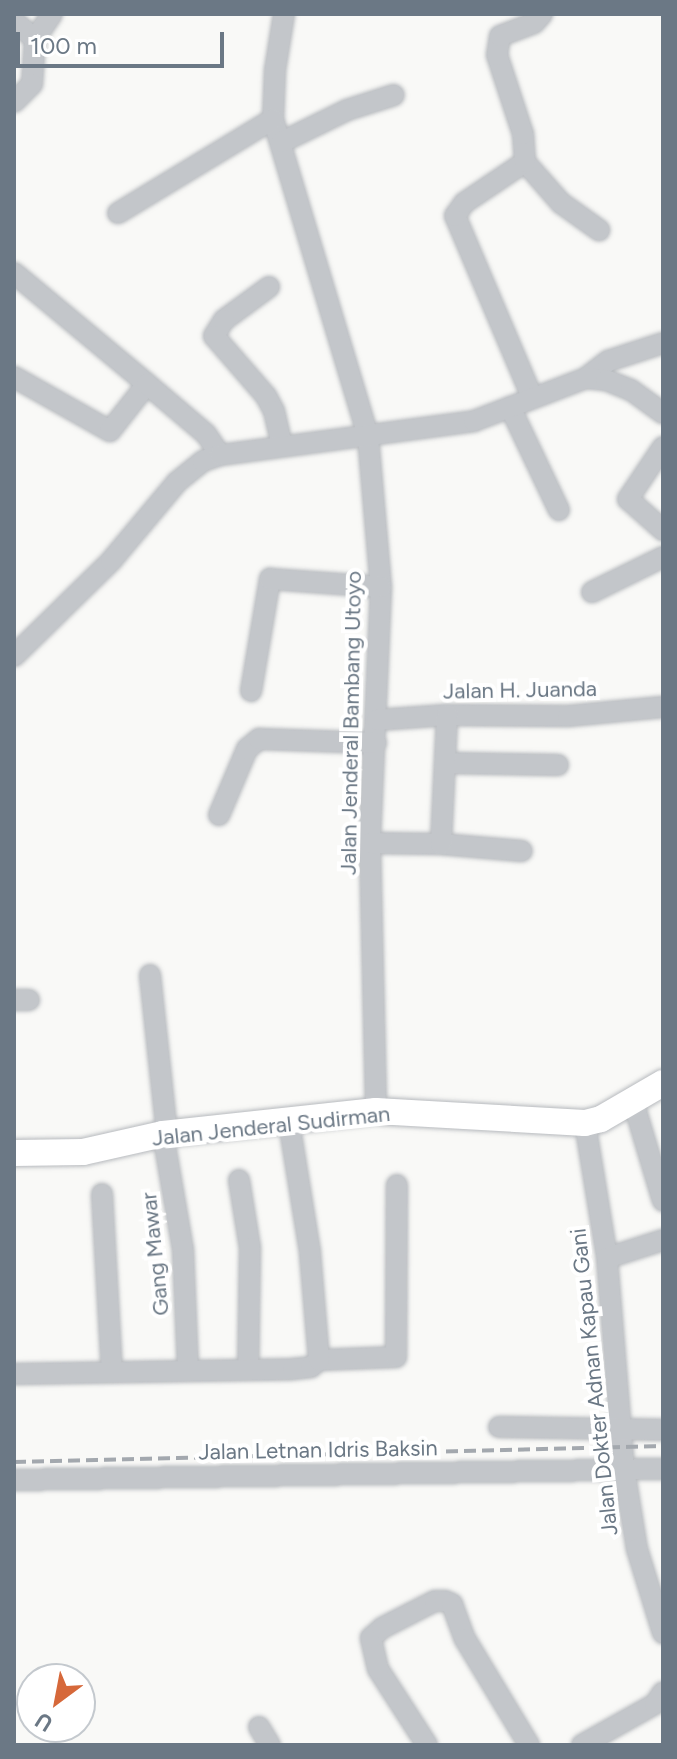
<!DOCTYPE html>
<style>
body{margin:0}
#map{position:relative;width:677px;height:1759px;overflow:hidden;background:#f9f9f7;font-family:Figtree,sans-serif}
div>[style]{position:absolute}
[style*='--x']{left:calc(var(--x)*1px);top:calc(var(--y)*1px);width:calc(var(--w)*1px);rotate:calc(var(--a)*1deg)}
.roads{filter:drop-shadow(0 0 2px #b7babe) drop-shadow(0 0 2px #b7babe)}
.minor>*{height:20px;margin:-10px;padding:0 10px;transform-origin:10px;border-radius:10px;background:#c3c6ca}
.major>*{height:26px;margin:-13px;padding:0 13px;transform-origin:13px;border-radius:13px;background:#fff}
.rail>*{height:4px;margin-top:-2px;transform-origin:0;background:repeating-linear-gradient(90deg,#a3a8ae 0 12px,transparent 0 18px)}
span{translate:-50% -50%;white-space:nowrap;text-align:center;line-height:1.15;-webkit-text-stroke:8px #fff;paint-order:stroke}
.street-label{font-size:22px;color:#6b7885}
.frame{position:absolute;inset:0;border:16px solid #6b7885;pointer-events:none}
.north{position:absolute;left:16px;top:1663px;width:80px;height:80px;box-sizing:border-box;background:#fff;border:2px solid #c4c9ce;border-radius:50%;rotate:212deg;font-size:22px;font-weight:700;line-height:32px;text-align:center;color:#6b7885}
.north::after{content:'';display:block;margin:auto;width:28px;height:36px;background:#d6683a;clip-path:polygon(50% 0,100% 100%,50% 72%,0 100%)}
.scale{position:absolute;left:16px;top:32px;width:208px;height:36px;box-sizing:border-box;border:4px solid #6b7885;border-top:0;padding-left:10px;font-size:24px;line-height:28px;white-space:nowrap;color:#6b7885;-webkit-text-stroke:6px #fff;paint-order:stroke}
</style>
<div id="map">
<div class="roads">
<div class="minor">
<div style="--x:284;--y:14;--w:57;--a:99.1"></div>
<div style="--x:275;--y:70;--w:49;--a:92.3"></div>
<div style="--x:273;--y:119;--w:331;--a:73.3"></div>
<div style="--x:368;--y:436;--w:152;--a:85.1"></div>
<div style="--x:381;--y:587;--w:256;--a:92.5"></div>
<div style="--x:370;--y:843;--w:268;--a:88.7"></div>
<div style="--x:14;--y:21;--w:28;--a:41"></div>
<div style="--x:35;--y:39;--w:45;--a:93.8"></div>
<div style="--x:32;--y:84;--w:25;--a:135"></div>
<div style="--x:35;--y:39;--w:30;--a:-56"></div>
<div style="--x:282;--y:142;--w:72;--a:-26.2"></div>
<div style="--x:347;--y:110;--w:49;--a:-17.7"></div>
<div style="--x:525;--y:162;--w:55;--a:48.7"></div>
<div style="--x:561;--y:203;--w:47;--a:35.4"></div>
<div style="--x:118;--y:213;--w:181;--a:-31.2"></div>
<div style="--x:14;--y:273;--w:173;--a:39.8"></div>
<div style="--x:269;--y:287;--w:56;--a:143.7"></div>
<div style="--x:224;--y:320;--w:19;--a:122"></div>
<div style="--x:214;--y:336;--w:79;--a:49.1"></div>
<div style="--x:266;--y:396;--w:17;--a:62"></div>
<div style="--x:274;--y:411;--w:36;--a:77"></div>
<div style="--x:14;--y:377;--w:110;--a:29.4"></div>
<div style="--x:110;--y:431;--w:60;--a:-51.8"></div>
<div style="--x:147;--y:384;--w:77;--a:40.3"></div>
<div style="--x:206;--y:434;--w:25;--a:56"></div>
<div style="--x:586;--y:378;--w:28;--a:-38"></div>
<div style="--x:608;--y:361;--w:58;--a:-18.1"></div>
<div style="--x:532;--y:397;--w:197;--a:-113"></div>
<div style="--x:455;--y:216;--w:16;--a:-55"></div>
<div style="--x:464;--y:203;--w:73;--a:-33.9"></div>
<div style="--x:525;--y:162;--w:28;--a:-94"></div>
<div style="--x:523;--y:134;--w:83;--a:-108.2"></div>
<div style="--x:497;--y:55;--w:19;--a:-81"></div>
<div style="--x:500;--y:36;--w:36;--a:-21"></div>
<div style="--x:534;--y:23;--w:12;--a:-48"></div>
<div style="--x:510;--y:407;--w:114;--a:64.6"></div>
<div style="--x:663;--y:447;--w:63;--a:123.9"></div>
<div style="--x:628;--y:499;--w:47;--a:41.5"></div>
<div style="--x:592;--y:592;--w:79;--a:-26.2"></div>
<div style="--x:14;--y:656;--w:136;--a:-44.4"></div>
<div style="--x:111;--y:561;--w:103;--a:-50.1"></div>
<div style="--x:177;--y:482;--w:33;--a:-39"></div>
<div style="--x:203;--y:461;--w:18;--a:-19"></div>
<div style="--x:220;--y:455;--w:256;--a:-7.6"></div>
<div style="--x:474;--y:421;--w:120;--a:-21"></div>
<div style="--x:586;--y:378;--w:20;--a:6"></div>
<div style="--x:606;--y:380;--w:27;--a:22"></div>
<div style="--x:631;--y:390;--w:39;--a:36"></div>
<div style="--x:251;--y:691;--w:114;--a:-80.4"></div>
<div style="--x:270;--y:579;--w:111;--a:4.1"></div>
<div style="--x:377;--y:720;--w:70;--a:-4.1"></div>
<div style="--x:447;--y:715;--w:121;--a:0.5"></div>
<div style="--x:568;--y:716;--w:95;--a:-5.4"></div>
<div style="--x:447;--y:763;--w:111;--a:1"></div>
<div style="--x:219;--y:815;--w:72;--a:-67"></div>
<div style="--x:247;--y:749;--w:16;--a:-40"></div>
<div style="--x:259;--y:739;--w:117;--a:2"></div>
<div style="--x:370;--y:843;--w:71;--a:0.8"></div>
<div style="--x:441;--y:844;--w:81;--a:4.9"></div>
<div style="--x:441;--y:844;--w:129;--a:-87.3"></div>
<div style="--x:150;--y:975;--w:160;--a:83.9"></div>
<div style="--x:14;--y:1000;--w:15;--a:0"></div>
<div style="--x:633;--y:1101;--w:104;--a:73.3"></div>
<div style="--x:585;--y:1123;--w:137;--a:80.7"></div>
<div style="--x:607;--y:1258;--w:212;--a:85.4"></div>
<div style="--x:624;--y:1469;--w:81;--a:80.8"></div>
<div style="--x:637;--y:1549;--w:88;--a:72.8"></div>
<div style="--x:163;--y:1134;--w:118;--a:80.2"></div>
<div style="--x:183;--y:1250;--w:120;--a:87.6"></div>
<div style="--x:239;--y:1180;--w:69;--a:80.8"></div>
<div style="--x:250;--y:1248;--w:121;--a:90.9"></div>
<div style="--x:102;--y:1194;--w:177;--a:86.8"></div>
<div style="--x:607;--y:1258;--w:59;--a:-17.8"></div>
<div style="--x:319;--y:1360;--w:77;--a:-2.2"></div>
<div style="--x:396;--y:1357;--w:172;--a:-89.7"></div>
<div style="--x:14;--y:1374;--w:279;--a:-1"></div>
<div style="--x:293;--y:1369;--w:18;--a:-6"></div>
<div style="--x:311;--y:1367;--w:11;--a:-41"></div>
<div style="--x:319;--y:1360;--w:108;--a:-94.8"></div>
<div style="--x:310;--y:1252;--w:131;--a:-99.2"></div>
<div style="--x:499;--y:1427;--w:164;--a:1"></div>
<div style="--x:14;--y:1480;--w:649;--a:-0.97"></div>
<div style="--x:259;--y:1727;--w:21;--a:59"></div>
<div style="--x:427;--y:1745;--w:90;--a:-122.8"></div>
<div style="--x:378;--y:1669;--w:32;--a:-103"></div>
<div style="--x:371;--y:1638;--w:15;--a:-42"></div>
<div style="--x:382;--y:1628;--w:59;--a:-27"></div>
<div style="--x:435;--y:1601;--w:10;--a:0"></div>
<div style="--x:445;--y:1601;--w:8;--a:23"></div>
<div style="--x:452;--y:1604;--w:37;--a:70"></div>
<div style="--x:465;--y:1639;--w:124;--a:58.9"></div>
<div style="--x:582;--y:1745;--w:84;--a:-29.3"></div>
<div style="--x:655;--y:1704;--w:14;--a:-56"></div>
</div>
<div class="major">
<div style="--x:14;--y:1153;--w:69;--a:-0.8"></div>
<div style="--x:83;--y:1152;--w:82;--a:-12.7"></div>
<div style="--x:163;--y:1134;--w:214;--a:-6.2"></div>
<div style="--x:376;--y:1111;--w:209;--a:3.3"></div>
<div style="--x:585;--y:1123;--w:16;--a:-14"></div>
<div style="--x:601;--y:1119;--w:72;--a:-30.1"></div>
</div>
</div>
<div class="rail">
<div style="--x:14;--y:1462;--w:649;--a:-1.41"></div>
</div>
<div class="street-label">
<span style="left:520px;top:690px;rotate:-1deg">Jalan H. Juanda</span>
<span style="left:351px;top:723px;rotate:-89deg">Jalan Jenderal Bambang Utoyo</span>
<span style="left:271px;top:1126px;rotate:-6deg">Jalan Jenderal Sudirman</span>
<span style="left:155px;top:1254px;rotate:-96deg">Gang Mawar</span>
<span style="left:594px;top:1382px;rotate:-96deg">Jalan Dokter Adnan Kapau Gani</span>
<span style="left:318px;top:1450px;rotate:-1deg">Jalan Letnan Idris Baksin</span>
</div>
<div class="frame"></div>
<div class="north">U</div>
<div class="scale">100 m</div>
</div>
